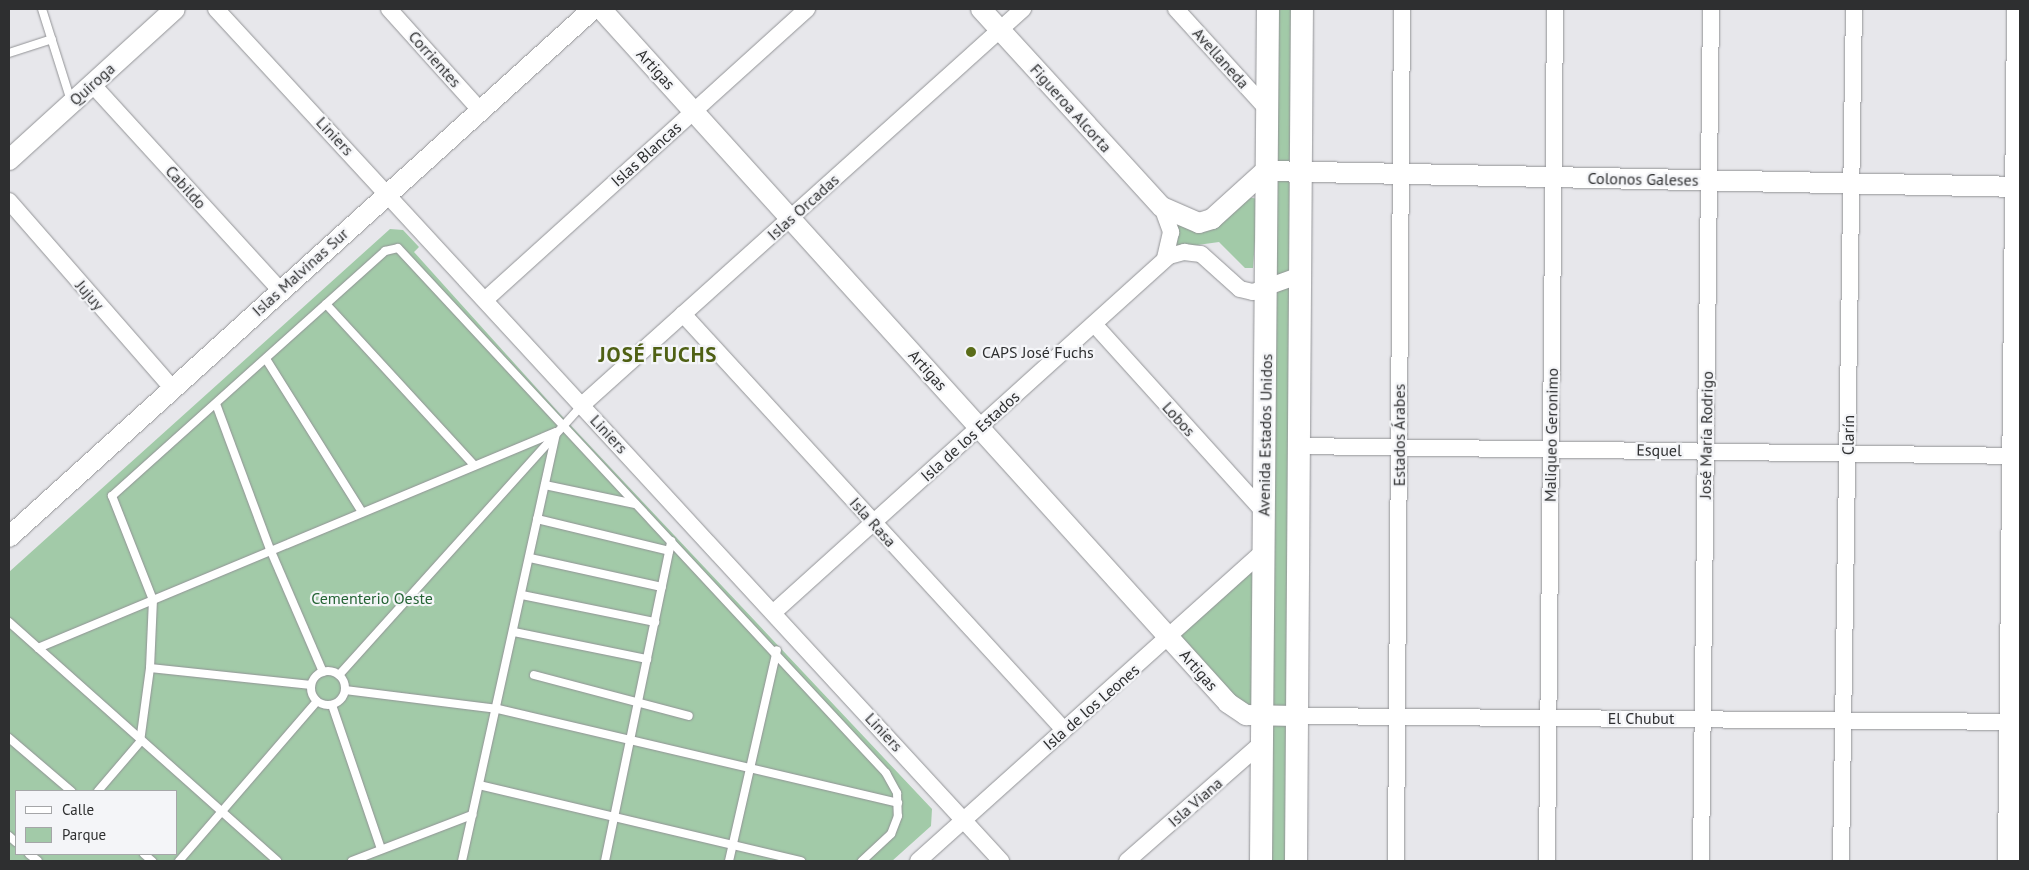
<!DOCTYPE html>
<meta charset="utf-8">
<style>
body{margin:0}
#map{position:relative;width:2029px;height:870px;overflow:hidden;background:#e7e7eb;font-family:"PT Sans",sans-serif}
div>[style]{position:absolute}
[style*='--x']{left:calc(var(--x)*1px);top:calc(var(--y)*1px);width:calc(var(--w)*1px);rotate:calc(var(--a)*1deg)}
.green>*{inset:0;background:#a2caa8}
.roads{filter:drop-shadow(0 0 1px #929396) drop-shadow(0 0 1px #929396)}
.service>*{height:8px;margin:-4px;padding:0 4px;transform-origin:4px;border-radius:4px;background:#fff}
.service>.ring{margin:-4px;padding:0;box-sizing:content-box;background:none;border:8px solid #fff;border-radius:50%}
.minor>*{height:16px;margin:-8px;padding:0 8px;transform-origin:8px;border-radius:8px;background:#fff}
.tertiary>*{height:20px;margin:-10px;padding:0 10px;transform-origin:10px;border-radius:10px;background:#fff}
.secondary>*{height:22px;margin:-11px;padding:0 11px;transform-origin:11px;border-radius:11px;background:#fff}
.dots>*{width:14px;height:14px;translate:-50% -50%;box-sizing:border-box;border:2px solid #f4f5f8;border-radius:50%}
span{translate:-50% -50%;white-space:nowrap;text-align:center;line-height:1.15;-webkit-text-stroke:4.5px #f4f5f8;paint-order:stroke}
.street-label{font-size:16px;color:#2e2f30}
.poi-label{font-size:16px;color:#2e2f30}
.left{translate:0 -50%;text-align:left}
.park-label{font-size:16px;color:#266536}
.district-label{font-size:21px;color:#4f6014;font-weight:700;letter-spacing:1px}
.frame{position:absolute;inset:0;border:10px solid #2e2f30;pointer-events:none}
.legend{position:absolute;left:15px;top:790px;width:162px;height:65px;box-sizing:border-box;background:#f4f5f8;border:1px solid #a5a6a8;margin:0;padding:6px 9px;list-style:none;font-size:15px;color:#2e2f30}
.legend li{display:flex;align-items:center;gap:10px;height:25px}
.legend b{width:25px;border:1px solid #a5a6a8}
</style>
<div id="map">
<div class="green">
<div style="clip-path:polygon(1268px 9px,1302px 9px,1296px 861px,1261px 861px,1262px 717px,1228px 703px,1170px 637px,1263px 553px)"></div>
<div style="clip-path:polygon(1248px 197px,1258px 199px,1253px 268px,1245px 268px,1219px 242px,1176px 248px,1177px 220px,1206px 231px)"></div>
<div style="clip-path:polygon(evenodd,390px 229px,403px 230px,419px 247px,414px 252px,560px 414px,932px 809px,931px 826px,892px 861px,9px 861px,9px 572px,390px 229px,16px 791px,176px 791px,176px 854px,16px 854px,16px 791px)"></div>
</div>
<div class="roads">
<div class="service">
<div style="--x:42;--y:9;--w:96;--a:72.5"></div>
<div style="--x:9;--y:53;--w:45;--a:-18"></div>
<div style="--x:326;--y:304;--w:219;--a:47.4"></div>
<div style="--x:266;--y:359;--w:181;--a:57.9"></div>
<div style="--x:216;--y:404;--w:155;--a:69.6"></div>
<div style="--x:270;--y:549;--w:134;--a:66.7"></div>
<div style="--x:545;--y:485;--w:92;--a:11.9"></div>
<div style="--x:537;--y:519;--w:136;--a:13.6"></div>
<div style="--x:530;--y:558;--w:135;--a:12.4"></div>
<div style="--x:522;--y:595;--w:136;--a:11.5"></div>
<div style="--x:9;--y:622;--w:359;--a:41.7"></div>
<div style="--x:514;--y:632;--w:136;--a:11.5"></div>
<div style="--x:38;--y:648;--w:561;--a:-22.64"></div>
<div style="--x:150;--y:668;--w:162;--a:6"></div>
<div class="ring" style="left:311px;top:671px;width:26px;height:26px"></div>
<div style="--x:339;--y:675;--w:363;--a:-48"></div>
<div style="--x:534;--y:675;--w:160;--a:14.8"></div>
<div style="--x:345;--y:690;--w:154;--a:7.1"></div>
<div style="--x:498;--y:709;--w:411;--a:13.2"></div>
<div style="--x:332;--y:705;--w:152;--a:71.2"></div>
<div style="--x:9;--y:738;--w:82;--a:40.5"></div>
<div style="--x:479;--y:785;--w:331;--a:13.3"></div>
<div style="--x:98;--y:791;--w:65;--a:-49.4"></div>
<div style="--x:140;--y:742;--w:75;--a:-82.3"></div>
<div style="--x:150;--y:668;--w:68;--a:-87.5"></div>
<div style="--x:153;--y:600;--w:112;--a:-111.5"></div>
<div style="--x:112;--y:496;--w:367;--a:-41.9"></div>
<div style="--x:385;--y:251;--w:13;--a:-13"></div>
<div style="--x:398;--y:248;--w:717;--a:47.09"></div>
<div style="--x:886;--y:773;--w:23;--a:61"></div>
<div style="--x:897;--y:793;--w:23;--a:88"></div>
<div style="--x:898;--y:816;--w:19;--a:111"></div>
<div style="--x:891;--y:834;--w:40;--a:137"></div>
<div style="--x:9;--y:836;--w:9;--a:41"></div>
<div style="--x:29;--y:854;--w:11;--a:38"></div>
<div style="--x:144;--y:854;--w:11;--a:41"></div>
<div style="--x:179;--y:861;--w:211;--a:-49.2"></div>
<div style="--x:352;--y:861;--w:129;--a:-21"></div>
<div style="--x:462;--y:861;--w:439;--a:-77.6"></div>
<div style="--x:605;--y:861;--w:327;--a:-78.3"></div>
<div style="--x:729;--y:861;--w:216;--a:-77.2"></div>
</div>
<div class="minor">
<div style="--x:216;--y:9;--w:1159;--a:47.34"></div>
<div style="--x:389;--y:9;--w:136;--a:48"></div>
<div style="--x:1176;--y:9;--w:134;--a:47.7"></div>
<div style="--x:92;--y:84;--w:279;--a:47.6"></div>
<div style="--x:9;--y:201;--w:248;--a:48.9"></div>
<div style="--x:1162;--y:207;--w:27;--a:70"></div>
<div style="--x:1171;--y:232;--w:28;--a:103"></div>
<div style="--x:486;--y:299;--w:433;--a:-42.1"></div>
<div style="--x:683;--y:314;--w:564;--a:47.51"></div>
<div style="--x:1094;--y:324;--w:255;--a:47.9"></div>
<div style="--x:582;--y:405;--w:593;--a:-41.92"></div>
<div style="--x:1297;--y:446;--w:723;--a:0.79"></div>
<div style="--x:774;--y:612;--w:532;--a:-42.03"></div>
<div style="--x:1169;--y:256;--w:16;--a:-15"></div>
<div style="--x:1184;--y:252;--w:17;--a:7"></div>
<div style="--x:1201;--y:254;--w:52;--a:41.9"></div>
<div style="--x:1240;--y:289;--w:13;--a:13"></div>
<div style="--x:1253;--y:292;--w:48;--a:-19.6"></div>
<div style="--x:1296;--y:716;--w:724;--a:0.47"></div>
<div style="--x:918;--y:861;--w:464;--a:-41.9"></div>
<div style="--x:1127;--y:861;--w:179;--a:-41.2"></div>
<div style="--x:1396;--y:861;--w:852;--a:-89.6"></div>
<div style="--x:1547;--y:861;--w:852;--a:-89.46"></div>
<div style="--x:1701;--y:861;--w:852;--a:-89.33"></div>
<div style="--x:1841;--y:861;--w:852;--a:-89.13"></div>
</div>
<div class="tertiary">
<div style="--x:601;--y:9;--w:935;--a:47.9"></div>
<div style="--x:1228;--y:703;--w:22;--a:34"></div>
<div style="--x:1246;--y:715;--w:50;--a:1.1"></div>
<div style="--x:981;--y:9;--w:268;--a:47.6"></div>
<div style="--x:1162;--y:207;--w:40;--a:23.4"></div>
<div style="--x:1199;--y:223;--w:14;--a:-17"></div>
<div style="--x:1212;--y:219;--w:72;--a:-42.2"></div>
<div style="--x:1265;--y:171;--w:755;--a:1.21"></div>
<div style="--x:9;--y:160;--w:224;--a:-42.3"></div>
<div style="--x:9;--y:537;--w:787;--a:-42.12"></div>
</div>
<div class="secondary">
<div style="--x:1261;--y:861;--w:852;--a:-89.53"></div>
<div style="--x:1296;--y:861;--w:852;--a:-89.6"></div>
<div style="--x:2009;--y:861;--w:852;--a:-89.39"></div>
</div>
</div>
<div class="dots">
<div style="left:971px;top:352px;background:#5a6c18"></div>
</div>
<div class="street-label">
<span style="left:1221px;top:58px;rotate:48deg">Avellaneda</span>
<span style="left:435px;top:59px;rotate:48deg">Corrientes</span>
<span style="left:656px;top:69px;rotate:48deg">Artigas</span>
<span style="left:92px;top:84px;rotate:-42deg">Quiroga</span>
<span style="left:1071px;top:108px;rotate:48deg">Figueroa Alcorta</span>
<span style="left:335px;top:136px;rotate:47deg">Liniers</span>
<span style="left:646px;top:154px;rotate:-42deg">Islas Blancas</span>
<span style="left:1643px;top:179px;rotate:1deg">Colonos Galeses</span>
<span style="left:186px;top:187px;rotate:48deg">Cabildo</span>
<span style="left:803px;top:207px;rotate:-42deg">Islas Orcadas</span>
<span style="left:300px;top:272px;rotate:-42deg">Islas Malvinas Sur</span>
<span style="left:90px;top:295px;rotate:49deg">Jujuy</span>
<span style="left:928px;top:370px;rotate:48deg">Artigas</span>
<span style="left:1179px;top:419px;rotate:48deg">Lobos</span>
<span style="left:609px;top:434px;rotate:47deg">Liniers</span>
<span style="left:1265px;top:435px;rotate:-89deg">Avenida Estados Unidos</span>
<span style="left:1399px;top:435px;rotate:-90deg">Estados Árabes</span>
<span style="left:1551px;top:435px;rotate:-89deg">Maliqueo Geronimo</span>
<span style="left:1706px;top:435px;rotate:-89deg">José María Rodrigo</span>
<span style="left:1848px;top:435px;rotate:-89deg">Clarín</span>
<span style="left:970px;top:436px;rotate:-42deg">Isla de los Estados</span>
<span style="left:1659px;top:450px;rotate:1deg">Esquel</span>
<span style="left:873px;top:522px;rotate:48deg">Isla Rasa</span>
<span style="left:1199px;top:670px;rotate:49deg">Artigas</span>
<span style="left:1091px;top:707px;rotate:-41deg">Isla de los Leones</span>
<span style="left:1641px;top:718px">El Chubut</span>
<span style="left:884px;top:732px;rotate:47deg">Liniers</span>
<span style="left:1195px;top:802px;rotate:-41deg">Isla Viana</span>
</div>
<div class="poi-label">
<span class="left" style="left:982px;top:352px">CAPS José Fuchs</span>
</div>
<div class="park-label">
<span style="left:372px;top:598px">Cementerio Oeste</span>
</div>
<div class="district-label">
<span style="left:658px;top:355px">JOSÉ FUCHS</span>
</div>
<div class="frame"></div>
<ul class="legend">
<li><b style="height:6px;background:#fff"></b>Calle</li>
<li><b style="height:14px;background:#a2caa8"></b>Parque</li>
</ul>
</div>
